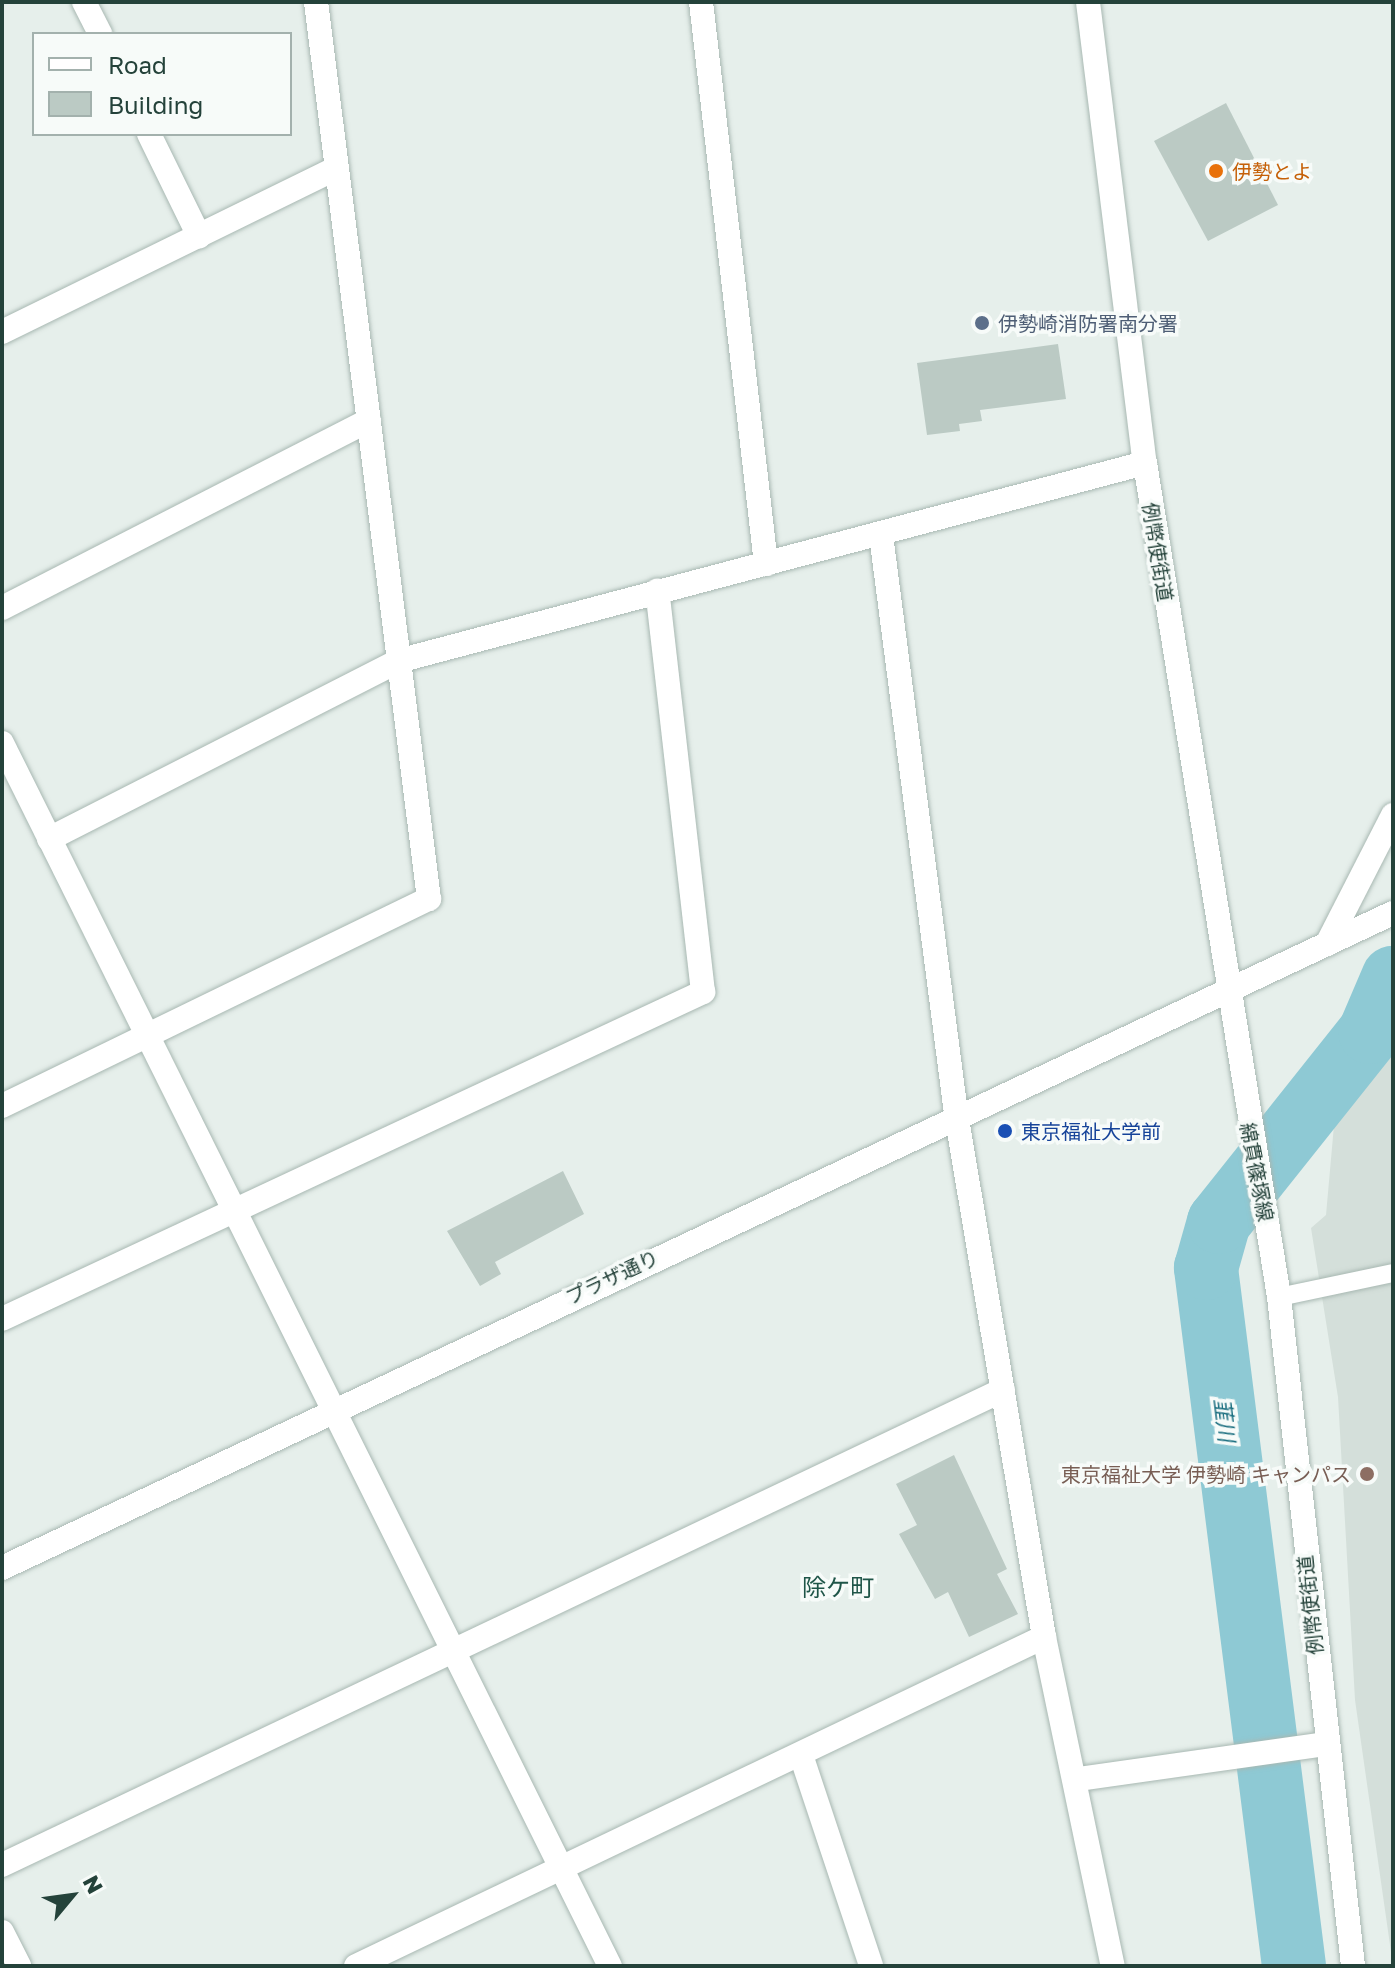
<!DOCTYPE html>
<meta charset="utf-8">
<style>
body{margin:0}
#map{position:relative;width:1395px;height:1968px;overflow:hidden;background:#e6efeb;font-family:"Golos Text","Noto Sans JP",sans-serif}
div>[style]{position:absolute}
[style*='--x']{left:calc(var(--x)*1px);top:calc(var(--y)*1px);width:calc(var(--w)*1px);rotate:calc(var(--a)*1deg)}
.built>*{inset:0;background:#d4dfda}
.river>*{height:64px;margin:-32px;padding:0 32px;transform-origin:32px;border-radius:32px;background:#8ec9d4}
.building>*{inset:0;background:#bbcac4}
.roads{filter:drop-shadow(0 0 2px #a8b8b2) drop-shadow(0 0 2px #a8b8b2)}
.lane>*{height:18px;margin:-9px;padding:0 9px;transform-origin:9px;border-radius:9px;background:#fff}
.street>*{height:24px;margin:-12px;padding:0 12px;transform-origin:12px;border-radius:12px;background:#fff}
.secondary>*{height:24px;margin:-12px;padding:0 12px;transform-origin:12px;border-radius:12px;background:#fff}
.dots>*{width:22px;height:22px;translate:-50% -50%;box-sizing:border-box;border:4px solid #f7fbf9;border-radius:50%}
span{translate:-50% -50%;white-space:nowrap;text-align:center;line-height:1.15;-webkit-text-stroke:7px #f7fbf9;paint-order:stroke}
.food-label{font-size:20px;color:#c56008}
.left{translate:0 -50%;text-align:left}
.service-label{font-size:20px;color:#4e5e75}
.street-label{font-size:20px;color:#24423a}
.transit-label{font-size:20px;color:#164399}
.education-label{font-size:20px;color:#785e54}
.right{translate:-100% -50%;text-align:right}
.water-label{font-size:22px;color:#1c6f80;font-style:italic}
.quarter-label{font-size:24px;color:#1f5548}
.frame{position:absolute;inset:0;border:4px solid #24423a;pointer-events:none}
.legend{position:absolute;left:32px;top:32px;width:260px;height:104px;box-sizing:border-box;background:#f7fbf9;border:2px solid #a3b1ad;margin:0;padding:10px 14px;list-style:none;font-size:24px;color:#24423a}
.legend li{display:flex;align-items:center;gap:16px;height:40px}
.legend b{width:40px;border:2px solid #a3b1ad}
.north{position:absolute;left:32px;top:1856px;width:80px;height:80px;-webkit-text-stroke:6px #f7fbf9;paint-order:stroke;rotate:61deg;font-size:22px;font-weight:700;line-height:32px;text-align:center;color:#24423a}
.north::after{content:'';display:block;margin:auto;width:28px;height:36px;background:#24423a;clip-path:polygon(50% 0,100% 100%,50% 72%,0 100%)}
</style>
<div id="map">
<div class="built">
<div style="clip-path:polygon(1393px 1030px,1393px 1966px,1355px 1700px,1338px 1397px,1311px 1228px,1326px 1215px,1335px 1114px)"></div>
</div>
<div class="river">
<div style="--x:1294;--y:1966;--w:704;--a:-97.19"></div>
<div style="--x:1206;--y:1268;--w:48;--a:-74.2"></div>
<div style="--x:1219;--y:1222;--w:243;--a:-51.5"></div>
<div style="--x:1370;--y:1032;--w:59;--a:-66.9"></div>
</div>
<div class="building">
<div style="clip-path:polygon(1226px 103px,1278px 205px,1208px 241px,1154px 141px)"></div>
<div style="clip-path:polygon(1058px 344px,1066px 399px,980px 410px,982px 421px,959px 424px,960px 431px,927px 435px,917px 363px)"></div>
<div style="clip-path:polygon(563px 1171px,584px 1214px,495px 1262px,501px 1274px,480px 1286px,447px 1231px)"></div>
<div style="clip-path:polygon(954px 1455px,1007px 1569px,997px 1574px,1018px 1614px,969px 1637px,948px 1592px,935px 1599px,899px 1534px,917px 1525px,896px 1484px)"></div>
</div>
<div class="roads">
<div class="lane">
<div style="--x:1279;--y:1297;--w:116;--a:-11.9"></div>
</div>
<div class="street">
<div style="--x:84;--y:2;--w:36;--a:63"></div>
<div style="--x:701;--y:2;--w:566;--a:83.4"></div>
<div style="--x:149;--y:134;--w:114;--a:63.9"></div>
<div style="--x:2;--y:332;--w:371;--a:-26.1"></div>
<div style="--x:881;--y:535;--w:583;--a:82.61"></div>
<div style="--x:956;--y:1113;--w:531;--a:80.47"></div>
<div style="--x:1044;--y:1637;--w:336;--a:78.2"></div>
<div style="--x:2;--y:608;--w:412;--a:-27.1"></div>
<div style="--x:2;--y:743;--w:1366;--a:63.57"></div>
<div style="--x:49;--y:839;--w:392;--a:-27"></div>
<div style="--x:398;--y:661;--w:773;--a:-14.85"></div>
<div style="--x:1327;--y:944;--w:145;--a:-62.9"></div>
<div style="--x:2;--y:1106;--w:475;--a:-25.9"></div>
<div style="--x:429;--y:899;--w:904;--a:-97.18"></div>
<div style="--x:2;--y:1319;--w:774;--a:-25.01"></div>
<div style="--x:703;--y:992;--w:404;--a:-96.5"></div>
<div style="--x:801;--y:1755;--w:222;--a:71.6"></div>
<div style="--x:1079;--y:1779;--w:247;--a:-8.1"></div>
<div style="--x:2;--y:1865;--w:1108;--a:-25.39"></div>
<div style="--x:2;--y:1932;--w:38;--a:63"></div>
<div style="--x:356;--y:1966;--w:763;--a:-25.56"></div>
</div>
<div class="secondary">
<div style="--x:1088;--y:2;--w:465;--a:83"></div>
<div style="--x:1145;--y:463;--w:845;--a:80.87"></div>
<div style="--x:1279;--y:1297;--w:673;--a:83.69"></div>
<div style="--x:2;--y:1568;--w:1537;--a:-25.22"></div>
</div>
</div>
<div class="dots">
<div style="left:1216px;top:171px;background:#e8710a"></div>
<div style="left:982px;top:323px;background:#5c6f8a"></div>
<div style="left:1005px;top:1131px;background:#1a4fb4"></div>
<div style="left:1367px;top:1474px;background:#8d6e63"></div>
</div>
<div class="food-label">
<span class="left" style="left:1232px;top:171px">伊勢とよ</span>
</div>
<div class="service-label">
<span class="left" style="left:998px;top:323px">伊勢崎消防署南分署</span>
</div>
<div class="street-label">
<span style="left:1158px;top:552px;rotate:81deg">例幣使街道</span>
<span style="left:1257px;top:1172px;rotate:79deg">綿貫篠塚線</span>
<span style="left:612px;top:1277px;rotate:-25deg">プラザ通り</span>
<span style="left:1310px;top:1605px;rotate:-96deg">例幣使街道</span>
</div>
<div class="transit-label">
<span class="left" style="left:1021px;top:1131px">東京福祉大学前</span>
</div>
<div class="education-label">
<span class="right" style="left:1351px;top:1474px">東京福祉大学 伊勢崎 キャンパス</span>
</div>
<div class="water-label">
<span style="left:1225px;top:1420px;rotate:83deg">韮川</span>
</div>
<div class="quarter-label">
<span style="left:838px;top:1587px">除ケ町</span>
</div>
<div class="frame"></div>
<ul class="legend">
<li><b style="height:10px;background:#fff"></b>Road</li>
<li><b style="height:22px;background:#bbcac4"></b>Building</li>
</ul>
<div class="north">N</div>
</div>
